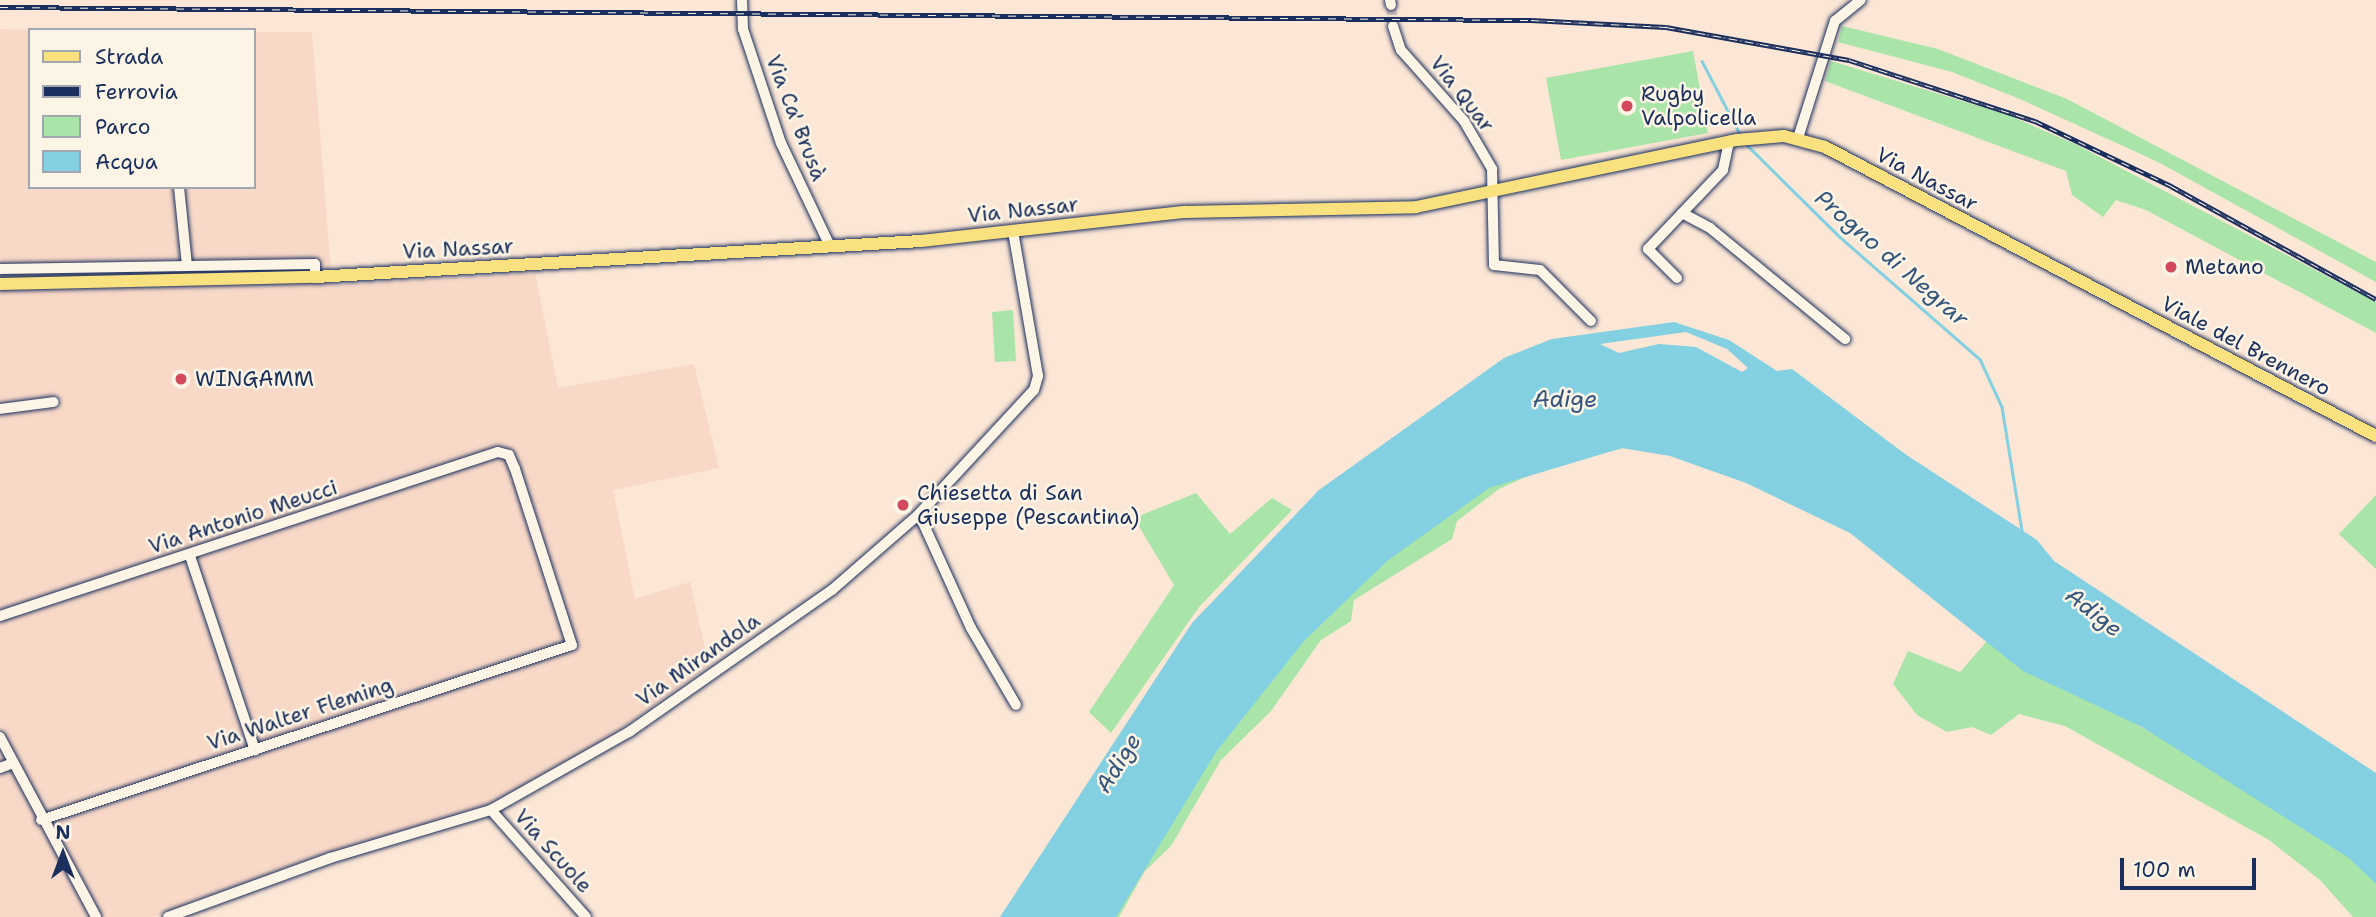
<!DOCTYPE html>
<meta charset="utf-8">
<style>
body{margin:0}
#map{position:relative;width:2376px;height:917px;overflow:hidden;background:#fce6d5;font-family:"Shantell Sans",sans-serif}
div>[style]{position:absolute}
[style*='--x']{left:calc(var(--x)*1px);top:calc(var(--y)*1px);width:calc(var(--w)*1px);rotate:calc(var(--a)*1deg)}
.built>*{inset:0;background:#f8d9c8}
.green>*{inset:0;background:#a9e4a9}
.water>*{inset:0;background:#82d0e1}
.stream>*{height:2.5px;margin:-1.25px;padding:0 1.25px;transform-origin:1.25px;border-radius:1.25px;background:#82d0e1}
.minor-tunnel>*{height:10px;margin-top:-5px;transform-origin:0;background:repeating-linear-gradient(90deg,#cfc1bd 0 10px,transparent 0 15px)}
.roads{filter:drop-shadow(0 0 2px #1b2f5e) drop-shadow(0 0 2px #1b2f5e)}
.minor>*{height:10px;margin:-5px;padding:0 5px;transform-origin:5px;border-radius:5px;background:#fcf5e5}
.major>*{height:12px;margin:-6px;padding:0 6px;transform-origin:6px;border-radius:6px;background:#fae180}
.rail>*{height:5px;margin-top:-2.5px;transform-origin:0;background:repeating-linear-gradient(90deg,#fcf5e5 0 8px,#1b2f5e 0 16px);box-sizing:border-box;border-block:2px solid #1b2f5e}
.dots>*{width:19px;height:19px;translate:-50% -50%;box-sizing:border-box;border:4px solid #fcf5e5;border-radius:50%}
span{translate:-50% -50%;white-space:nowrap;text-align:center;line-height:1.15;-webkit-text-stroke:5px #fcf5e5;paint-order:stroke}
.street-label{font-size:21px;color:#1b2f5e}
.poi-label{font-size:21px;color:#1b2f5e}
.left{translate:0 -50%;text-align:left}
.water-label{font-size:23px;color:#35577f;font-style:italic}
.legend{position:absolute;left:28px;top:28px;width:228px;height:161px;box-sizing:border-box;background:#fcf5e5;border:2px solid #a2a6af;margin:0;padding:9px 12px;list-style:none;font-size:21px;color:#1b2f5e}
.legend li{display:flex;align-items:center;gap:14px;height:35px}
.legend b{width:35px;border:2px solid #a2a6af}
.north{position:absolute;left:28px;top:819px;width:70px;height:70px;-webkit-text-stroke:5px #fcf5e5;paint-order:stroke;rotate:0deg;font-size:19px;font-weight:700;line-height:28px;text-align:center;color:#1b2f5e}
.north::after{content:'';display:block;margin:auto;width:24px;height:32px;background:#1b2f5e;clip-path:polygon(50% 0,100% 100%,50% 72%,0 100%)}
.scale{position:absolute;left:2120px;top:858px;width:136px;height:32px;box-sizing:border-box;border:4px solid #1b2f5e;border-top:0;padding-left:9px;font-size:21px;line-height:24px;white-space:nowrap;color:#1b2f5e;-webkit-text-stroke:5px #fcf5e5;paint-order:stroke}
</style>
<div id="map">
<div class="built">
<div style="clip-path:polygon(0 29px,49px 30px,30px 30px,30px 187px,254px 187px,254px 32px,312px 32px,332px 285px,535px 273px,558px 388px,694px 364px,719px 468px,613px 490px,635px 599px,690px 582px,709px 666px,573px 763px,467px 817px,152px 917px,0 917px)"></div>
</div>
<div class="green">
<div style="clip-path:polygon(1842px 26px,1938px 49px,2067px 99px,2376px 262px,2376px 282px,2158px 162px,2020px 99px,1952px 72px,1838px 42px)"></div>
<div style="clip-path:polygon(1693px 51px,1708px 133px,1561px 160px,1546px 78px)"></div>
<div style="clip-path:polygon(1831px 61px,2008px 115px,2075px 144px,2376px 302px,2376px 333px,2146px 210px,2116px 200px,2103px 217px,2072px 195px,2066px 171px,1825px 81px)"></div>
<div style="clip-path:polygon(1013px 310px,1016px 361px,995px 362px,992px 312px)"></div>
<div style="clip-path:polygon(1625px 448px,1552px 465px,1499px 489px,1457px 521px,1452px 539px,1354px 600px,1351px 621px,1321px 640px,1271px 711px,1221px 760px,1171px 846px,1145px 871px,1119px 917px,1096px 917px,1129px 864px,1356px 570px,1547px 450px)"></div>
<div style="clip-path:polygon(1196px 493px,1230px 534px,1272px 498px,1292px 510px,1199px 607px,1111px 733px,1089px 712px,1174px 585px,1134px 518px)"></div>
<div style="clip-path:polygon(2376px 495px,2376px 569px,2339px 534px)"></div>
<div style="clip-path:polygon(1988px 640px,2321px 829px,2376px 882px,2376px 917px,2353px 917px,2320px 880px,2269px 840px,2065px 726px,2019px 714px,1991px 735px,1972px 727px,1947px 732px,1917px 715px,1893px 684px,1908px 651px,1960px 672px)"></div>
</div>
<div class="water">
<div style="clip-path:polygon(evenodd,1674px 322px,1729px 340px,1777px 371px,1792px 369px,1905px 454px,2037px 540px,2054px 561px,2376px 773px,2376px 884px,2349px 858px,2142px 727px,2023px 671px,1850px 533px,1746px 483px,1670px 456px,1622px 448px,1489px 488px,1387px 561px,1304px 641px,1216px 752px,1116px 917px,1000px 917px,1192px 623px,1319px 490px,1504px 358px,1552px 339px,1674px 322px,1686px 332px,1727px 349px,1748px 368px,1742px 372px,1696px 347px,1659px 344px,1619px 353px,1600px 344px,1686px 332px)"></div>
</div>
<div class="stream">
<div style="--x:1702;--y:61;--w:85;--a:62.5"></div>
<div style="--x:1746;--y:144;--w:132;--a:44.7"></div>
<div style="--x:1840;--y:237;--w:186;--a:41.1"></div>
<div style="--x:1980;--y:359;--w:53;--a:65.4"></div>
<div style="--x:2002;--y:407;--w:126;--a:80.8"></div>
</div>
<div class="minor-tunnel">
<div style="--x:1391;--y:5;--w:21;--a:85"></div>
</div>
<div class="roads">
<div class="minor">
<div style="--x:742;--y:0;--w:29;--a:88"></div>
<div style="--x:743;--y:29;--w:120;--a:71.6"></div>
<div style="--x:781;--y:143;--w:114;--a:64.6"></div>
<div style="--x:1390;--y:0;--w:5;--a:79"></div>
<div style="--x:1393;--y:26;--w:25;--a:72"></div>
<div style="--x:1401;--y:50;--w:95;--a:48.4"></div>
<div style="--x:1464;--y:121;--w:56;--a:59.7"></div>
<div style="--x:1492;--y:169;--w:96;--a:88.8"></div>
<div style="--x:1494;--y:265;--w:46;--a:6.2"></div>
<div style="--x:1540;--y:270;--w:72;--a:45"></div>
<div style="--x:1798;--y:138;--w:123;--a:-72.5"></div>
<div style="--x:1835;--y:21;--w:33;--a:-39"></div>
<div style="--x:179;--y:187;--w:79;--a:84.2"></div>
<div style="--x:1682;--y:213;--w:32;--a:28"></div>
<div style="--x:1710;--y:228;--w:175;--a:39.4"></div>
<div style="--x:0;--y:269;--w:315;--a:-0.9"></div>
<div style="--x:315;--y:264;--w:13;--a:90"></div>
<div style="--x:1677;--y:278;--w:41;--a:-135"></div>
<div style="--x:1648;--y:249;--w:109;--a:-46.5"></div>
<div style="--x:1723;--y:170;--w:30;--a:-78"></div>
<div style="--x:0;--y:409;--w:54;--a:-7.4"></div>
<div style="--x:919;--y:514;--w:125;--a:65.5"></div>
<div style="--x:971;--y:628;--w:89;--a:59.7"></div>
<div style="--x:190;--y:556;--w:205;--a:71.5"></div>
<div style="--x:0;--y:616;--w:524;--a:-18.23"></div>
<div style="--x:498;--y:452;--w:11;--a:15"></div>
<div style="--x:509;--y:455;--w:15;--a:67"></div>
<div style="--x:515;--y:469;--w:185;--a:72.1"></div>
<div style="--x:572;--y:645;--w:559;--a:161.76"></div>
<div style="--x:0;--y:737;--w:204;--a:61.9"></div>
<div style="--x:0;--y:768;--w:14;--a:-21"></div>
<div style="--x:491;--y:810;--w:143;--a:48.4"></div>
<div style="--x:168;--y:917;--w:172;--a:-20"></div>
<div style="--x:330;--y:858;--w:168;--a:-16.6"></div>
<div style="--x:491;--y:810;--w:159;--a:-29.5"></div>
<div style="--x:629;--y:732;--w:248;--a:-35"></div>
<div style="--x:832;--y:590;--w:116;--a:-41.1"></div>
<div style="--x:919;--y:514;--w:169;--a:-47.2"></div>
<div style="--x:1034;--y:390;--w:15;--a:-74"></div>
<div style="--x:1038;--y:376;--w:147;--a:-99.8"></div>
</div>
<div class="major">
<div style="--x:0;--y:284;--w:315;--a:-1.3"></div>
<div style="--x:315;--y:277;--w:607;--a:-3.4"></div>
<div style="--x:921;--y:241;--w:266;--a:-6.3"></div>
<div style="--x:1185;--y:212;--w:231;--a:-1.2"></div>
<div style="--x:1416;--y:207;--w:328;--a:-11.8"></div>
<div style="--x:1737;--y:140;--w:47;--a:-4.9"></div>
<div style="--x:1784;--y:136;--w:42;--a:15"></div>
<div style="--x:1825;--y:147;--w:622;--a:27.68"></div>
</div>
</div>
<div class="rail">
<div style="--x:0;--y:7;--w:1531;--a:0.49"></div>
<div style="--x:1531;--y:20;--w:135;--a:3"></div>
<div style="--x:1666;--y:27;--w:186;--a:10.2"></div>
<div style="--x:1849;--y:60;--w:196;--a:18.2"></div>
<div style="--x:2035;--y:121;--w:151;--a:25.5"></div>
<div style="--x:2171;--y:186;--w:234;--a:28.9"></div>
</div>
<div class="dots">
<div style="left:1627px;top:106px;background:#d1495b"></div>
<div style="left:2171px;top:267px;background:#d1495b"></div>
<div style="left:181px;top:379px;background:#d1495b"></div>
<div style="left:903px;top:505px;background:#d1495b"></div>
</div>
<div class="street-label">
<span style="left:1462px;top:94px;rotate:52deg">Via Quar</span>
<span style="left:796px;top:118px;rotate:69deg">Via Ca' Brusà</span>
<span style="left:1927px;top:179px;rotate:28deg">Via Nassar</span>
<span style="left:1023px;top:210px;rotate:-6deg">Via Nassar</span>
<span style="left:458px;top:249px;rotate:-3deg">Via Nassar</span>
<span style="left:2246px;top:346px;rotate:28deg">Viale del Brennero</span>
<span style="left:243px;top:517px;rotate:-18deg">Via Antonio Meucci</span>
<span style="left:698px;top:660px;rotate:-35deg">Via Mirandola</span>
<span style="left:300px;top:714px;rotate:-18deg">Via Walter Fleming</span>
<span style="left:553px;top:851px;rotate:48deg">Via Scuole</span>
</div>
<div class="poi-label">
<span class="left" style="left:1641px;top:106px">Rugby<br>Valpolicella</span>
<span class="left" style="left:2185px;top:267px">Metano</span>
<span class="left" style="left:195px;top:379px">WINGAMM</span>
<span class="left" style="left:917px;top:505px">Chiesetta di San<br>Giuseppe (Pescantina)</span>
</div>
<div class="water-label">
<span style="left:1892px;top:258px;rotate:41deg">Progno di Negrar</span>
<span style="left:1565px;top:399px">Adige</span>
<span style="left:2094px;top:612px;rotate:38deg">Adige</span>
<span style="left:1118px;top:763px;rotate:-58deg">Adige</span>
</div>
<ul class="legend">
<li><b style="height:9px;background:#fae180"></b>Strada</li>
<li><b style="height:9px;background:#1b2f5e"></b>Ferrovia</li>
<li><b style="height:19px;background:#a9e4a9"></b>Parco</li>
<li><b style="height:19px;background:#82d0e1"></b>Acqua</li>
</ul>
<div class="north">N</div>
<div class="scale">100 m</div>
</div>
